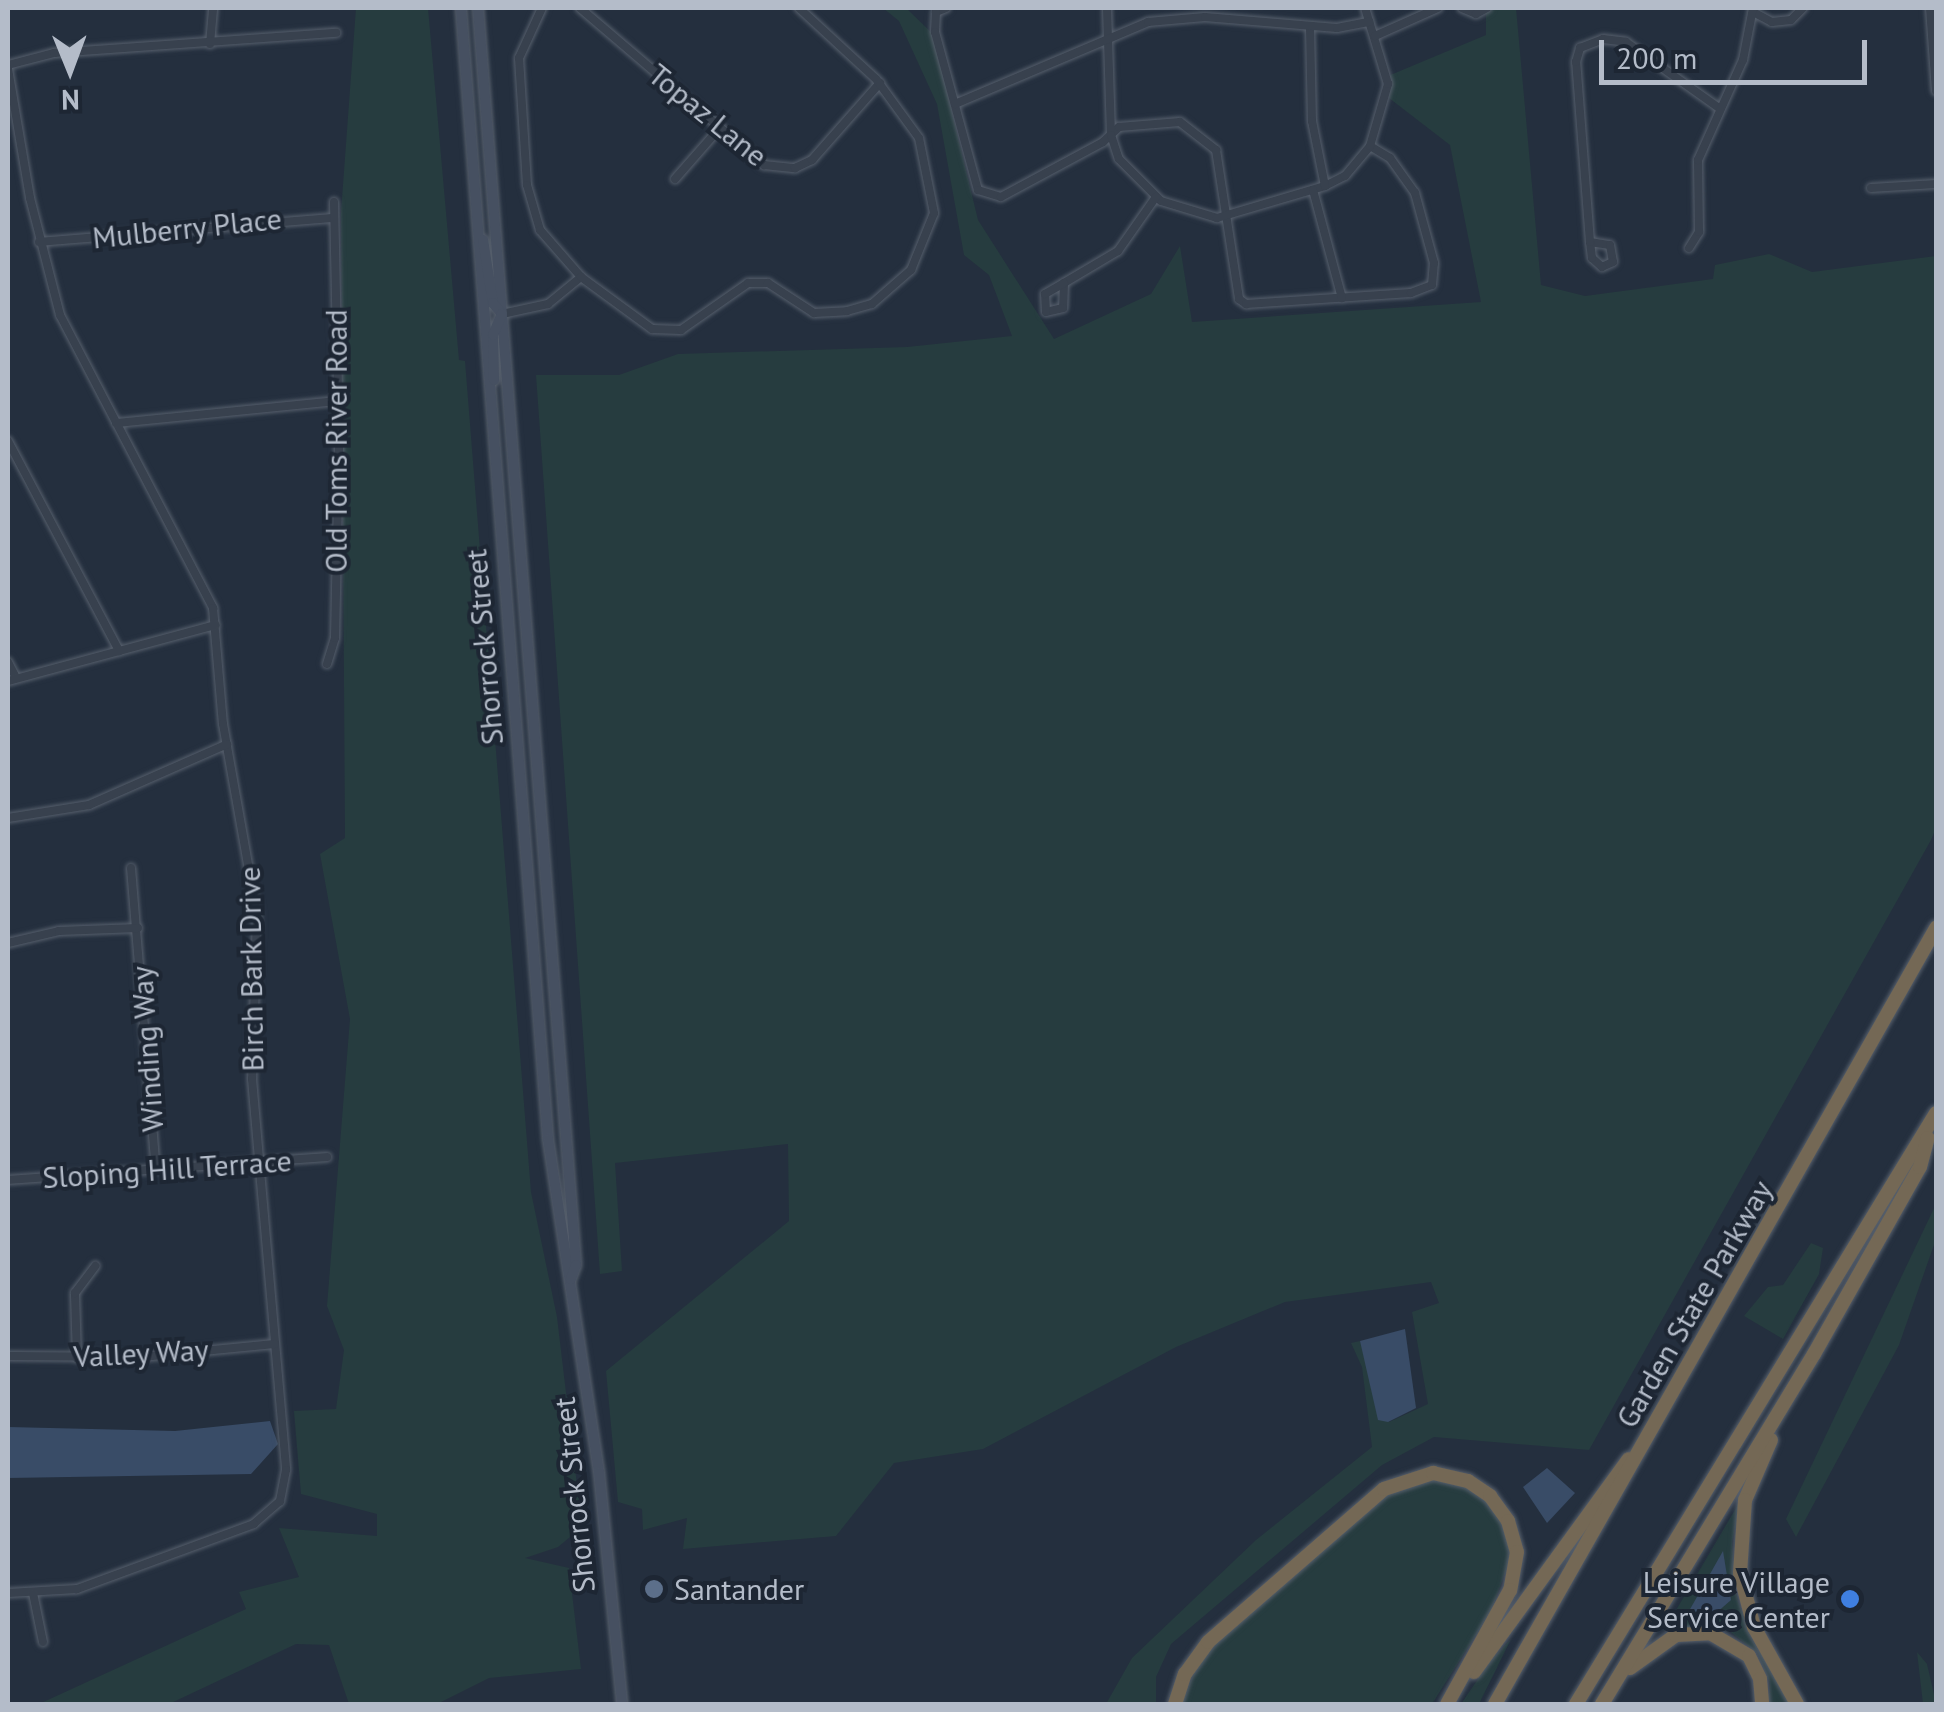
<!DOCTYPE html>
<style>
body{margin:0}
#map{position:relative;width:1944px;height:1712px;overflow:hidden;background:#242f3e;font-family:"PT Sans",sans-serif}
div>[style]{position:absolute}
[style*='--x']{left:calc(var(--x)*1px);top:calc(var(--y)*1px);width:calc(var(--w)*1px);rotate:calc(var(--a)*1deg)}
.green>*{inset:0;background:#263c3f}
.water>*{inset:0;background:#394c67}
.roads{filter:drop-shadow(0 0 2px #565f6c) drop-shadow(0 0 2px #565f6c)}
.street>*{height:8px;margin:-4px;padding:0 4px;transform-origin:4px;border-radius:4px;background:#38414e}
.secondary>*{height:10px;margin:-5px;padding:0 5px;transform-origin:5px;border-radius:5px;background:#465061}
.highway>*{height:14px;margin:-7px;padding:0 7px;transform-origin:7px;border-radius:7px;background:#746855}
.dots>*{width:28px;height:28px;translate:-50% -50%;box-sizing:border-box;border:5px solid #1d2633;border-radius:50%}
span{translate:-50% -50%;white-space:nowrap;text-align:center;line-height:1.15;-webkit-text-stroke:8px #1d2633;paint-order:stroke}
.street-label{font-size:30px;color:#b4bcc9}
.poi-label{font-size:30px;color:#b4bcc9}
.right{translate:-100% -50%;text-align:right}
.left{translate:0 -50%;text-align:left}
.frame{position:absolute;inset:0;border:10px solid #b4bcc9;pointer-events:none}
.north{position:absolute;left:20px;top:20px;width:100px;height:100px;-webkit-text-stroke:8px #1d2633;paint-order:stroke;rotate:179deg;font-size:28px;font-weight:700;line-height:40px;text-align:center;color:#b4bcc9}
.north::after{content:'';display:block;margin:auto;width:35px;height:45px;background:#b4bcc9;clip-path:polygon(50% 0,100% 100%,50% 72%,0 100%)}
.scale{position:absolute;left:1599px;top:40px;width:268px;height:45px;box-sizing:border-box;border:5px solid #b4bcc9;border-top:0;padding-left:12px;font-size:30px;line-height:35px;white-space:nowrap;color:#b4bcc9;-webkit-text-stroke:8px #1d2633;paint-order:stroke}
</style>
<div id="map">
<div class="green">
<div style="clip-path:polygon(356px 8px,428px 8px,459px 360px,465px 361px,531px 1192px,557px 1317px,582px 1527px,558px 1547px,525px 1558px,569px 1568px,581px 1669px,489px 1678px,437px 1704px,349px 1704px,329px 1645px,296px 1644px,169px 1704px,39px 1704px,246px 1609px,239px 1592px,299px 1577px,279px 1528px,377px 1536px,377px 1514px,301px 1494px,294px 1411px,336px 1409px,344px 1350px,327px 1306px,350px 1019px,320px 854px,345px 838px,341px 212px)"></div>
<div style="clip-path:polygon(883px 8px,906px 8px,933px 34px,978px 220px,1054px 339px,1151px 294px,1180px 246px,1192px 322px,1481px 302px,1450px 145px,1389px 98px,1388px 76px,1486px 35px,1486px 8px,1516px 8px,1541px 285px,1585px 296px,1713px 279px,1715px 265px,1769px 254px,1812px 272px,1936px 256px,1936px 828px,1931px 840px,1589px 1450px,1434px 1437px,1382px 1465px,1171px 1644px,1156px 1677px,1156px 1704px,1106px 1704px,1132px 1658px,1256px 1540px,1372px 1447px,1362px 1367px,1351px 1343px,1360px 1341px,1389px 1422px,1428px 1404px,1412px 1312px,1439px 1303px,1431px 1282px,1285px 1302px,1176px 1347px,983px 1449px,894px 1463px,836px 1536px,683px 1549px,687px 1518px,643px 1530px,642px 1509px,618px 1502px,606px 1371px,789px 1221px,788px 1144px,615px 1163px,622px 1271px,600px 1274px,536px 375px,619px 375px,678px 354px,907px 347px,1012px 336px,989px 275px,964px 255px,937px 104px,899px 21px)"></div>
<div style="clip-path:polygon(1936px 1204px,1936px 1239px,1899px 1345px,1796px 1537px,1786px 1519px)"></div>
<div style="clip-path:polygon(1811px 1243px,1823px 1248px,1819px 1274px,1783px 1339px,1744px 1316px,1768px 1287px,1783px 1285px)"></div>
<div style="clip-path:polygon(1444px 1478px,1481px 1493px,1508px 1532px,1511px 1557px,1491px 1611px,1432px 1704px,1181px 1704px,1201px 1656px,1396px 1486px)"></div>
<div style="clip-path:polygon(1742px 1498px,1732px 1542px,1736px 1595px,1752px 1639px,1791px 1704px,1768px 1704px,1770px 1683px,1757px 1653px,1727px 1629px,1666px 1627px)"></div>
<div style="clip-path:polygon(1511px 1639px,1479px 1704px,1461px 1704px,1491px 1660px)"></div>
<div style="clip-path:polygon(1917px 1652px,1927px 1664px,1936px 1703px,1923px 1704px)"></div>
</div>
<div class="water">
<div style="clip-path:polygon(1405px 1329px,1416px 1408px,1388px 1422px,1378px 1420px,1360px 1341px)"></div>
<div style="clip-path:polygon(270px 1421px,278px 1444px,251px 1474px,8px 1478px,8px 1427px,175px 1431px)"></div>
<div style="clip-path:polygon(1547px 1468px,1575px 1493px,1547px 1523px,1523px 1487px)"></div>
<div style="clip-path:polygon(1723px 1551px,1731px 1600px,1715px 1614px,1689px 1611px)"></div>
</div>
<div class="roads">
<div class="street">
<div style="--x:542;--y:8;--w:55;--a:114.7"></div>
<div style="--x:519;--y:58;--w:127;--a:86.4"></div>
<div style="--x:527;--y:185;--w:47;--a:73.9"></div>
<div style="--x:540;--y:230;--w:62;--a:48.9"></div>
<div style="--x:580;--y:8;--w:242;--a:40.5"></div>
<div style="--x:764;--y:165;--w:31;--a:6"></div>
<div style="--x:795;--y:168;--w:19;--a:-25"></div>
<div style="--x:812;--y:160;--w:103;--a:-48.6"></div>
<div style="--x:946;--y:8;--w:11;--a:158"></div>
<div style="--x:936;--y:12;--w:20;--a:93"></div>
<div style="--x:935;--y:32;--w:164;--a:74.8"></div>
<div style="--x:978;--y:190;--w:24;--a:17"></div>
<div style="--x:1001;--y:197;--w:116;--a:-28.3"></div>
<div style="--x:1103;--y:142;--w:22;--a:-43"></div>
<div style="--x:1119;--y:127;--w:61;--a:-4.7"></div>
<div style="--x:1180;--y:122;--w:46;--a:37.9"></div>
<div style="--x:1216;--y:150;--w:151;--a:81.2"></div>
<div style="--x:1239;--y:299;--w:9;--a:36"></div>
<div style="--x:1246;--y:304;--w:165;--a:-3.8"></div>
<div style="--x:1411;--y:293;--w:22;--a:-21"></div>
<div style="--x:1432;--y:285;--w:22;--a:-85"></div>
<div style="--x:1434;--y:263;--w:73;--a:-105.2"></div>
<div style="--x:1415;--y:193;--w:43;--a:-125.5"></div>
<div style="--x:1390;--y:158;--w:23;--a:-149"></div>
<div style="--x:1107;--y:8;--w:127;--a:88.2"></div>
<div style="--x:1111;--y:135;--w:25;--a:72"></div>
<div style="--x:1119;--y:159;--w:59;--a:45"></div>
<div style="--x:1161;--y:201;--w:59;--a:16.9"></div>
<div style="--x:1217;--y:218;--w:113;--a:-16.5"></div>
<div style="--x:1325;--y:186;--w:22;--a:-27"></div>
<div style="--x:1345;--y:176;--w:39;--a:-50"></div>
<div style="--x:1370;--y:146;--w:65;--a:-73.8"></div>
<div style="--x:1388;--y:84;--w:79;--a:-106.8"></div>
<div style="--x:1462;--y:8;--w:15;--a:23"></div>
<div style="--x:1476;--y:14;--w:13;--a:-29"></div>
<div style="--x:1930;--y:8;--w:83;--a:85.9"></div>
<div style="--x:1755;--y:13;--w:19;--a:28"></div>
<div style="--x:1772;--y:22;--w:19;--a:-6"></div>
<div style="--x:1791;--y:20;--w:17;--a:-45"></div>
<div style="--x:1310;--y:27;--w:94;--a:88.8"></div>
<div style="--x:1312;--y:121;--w:66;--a:78.7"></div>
<div style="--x:1375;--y:36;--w:69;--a:-24"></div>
<div style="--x:210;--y:44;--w:36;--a:-85"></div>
<div style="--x:8;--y:65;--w:48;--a:-14.6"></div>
<div style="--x:54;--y:53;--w:283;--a:-4.1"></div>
<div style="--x:8;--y:69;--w:131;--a:80.3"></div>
<div style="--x:30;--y:198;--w:121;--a:75.6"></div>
<div style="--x:60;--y:315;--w:331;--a:62.4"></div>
<div style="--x:213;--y:608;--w:116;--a:85.1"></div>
<div style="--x:223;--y:724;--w:193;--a:79.9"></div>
<div style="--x:257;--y:914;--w:165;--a:91.7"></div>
<div style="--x:252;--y:1079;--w:392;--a:85"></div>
<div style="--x:286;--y:1470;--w:32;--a:101"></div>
<div style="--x:280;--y:1501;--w:35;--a:139"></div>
<div style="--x:254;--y:1524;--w:189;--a:159.8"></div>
<div style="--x:77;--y:1589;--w:69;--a:176.7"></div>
<div style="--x:955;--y:104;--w:210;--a:-23"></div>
<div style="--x:1148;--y:22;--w:57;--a:-5"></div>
<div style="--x:1205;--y:17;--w:132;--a:4.8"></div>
<div style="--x:1337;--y:28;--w:33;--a:-11"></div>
<div style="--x:675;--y:179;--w:65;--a:-48.7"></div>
<div style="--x:1871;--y:188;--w:65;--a:-3.5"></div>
<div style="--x:1313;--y:190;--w:112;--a:75"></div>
<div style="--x:39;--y:242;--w:296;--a:-4.7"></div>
<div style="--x:1590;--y:242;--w:20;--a:9"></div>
<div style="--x:1610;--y:245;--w:17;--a:80"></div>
<div style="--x:1613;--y:262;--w:12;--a:156"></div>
<div style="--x:1602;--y:267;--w:13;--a:-138"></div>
<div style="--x:1592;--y:258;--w:16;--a:-97"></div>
<div style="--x:1590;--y:242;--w:181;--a:-94.4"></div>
<div style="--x:1576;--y:62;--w:15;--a:-74"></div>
<div style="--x:1580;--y:48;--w:25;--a:-21"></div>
<div style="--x:1603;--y:39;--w:23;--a:7"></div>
<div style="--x:1626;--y:42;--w:114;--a:35.4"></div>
<div style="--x:1689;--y:248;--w:19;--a:-58"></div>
<div style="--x:1699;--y:232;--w:72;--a:-90.8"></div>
<div style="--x:1698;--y:160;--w:110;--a:-65.8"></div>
<div style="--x:1743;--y:60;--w:53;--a:-79.1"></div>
<div style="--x:1064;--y:283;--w:63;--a:-30.7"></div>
<div style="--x:1118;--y:251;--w:66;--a:-54.9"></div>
<div style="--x:1064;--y:283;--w:25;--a:92"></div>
<div style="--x:1063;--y:308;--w:17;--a:167"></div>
<div style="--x:1046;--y:312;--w:18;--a:-93"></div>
<div style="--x:1045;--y:294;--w:22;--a:-30"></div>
<div style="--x:502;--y:314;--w:47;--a:-12.3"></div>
<div style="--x:548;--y:304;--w:43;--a:-39.3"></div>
<div style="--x:581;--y:277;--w:88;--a:36.2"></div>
<div style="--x:652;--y:329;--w:29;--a:2"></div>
<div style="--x:681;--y:330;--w:82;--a:-35"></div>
<div style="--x:748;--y:283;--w:20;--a:0"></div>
<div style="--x:768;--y:283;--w:55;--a:33.1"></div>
<div style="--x:814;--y:313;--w:33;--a:-3"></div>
<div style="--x:847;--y:311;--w:26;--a:-16"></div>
<div style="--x:872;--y:304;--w:52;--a:-41.1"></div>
<div style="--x:911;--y:270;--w:61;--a:-68"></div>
<div style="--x:934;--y:213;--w:76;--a:-101.3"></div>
<div style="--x:919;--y:138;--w:73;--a:-126.1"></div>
<div style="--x:876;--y:79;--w:105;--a:-137.3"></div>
<div style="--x:116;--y:423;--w:223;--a:-5.7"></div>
<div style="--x:8;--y:441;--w:238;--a:62.1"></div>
<div style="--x:8;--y:662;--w:18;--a:63"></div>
<div style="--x:327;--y:664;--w:27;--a:-73"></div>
<div style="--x:335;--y:638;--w:198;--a:-88.8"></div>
<div style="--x:339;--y:440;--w:238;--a:-91.2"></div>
<div style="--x:8;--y:681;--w:215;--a:-15.1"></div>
<div style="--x:8;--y:818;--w:82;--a:-9.1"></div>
<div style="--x:89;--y:805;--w:151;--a:-23.8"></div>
<div style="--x:131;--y:868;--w:303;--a:85.3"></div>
<div style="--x:8;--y:943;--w:52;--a:-13.2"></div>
<div style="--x:59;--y:931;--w:79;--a:-2.2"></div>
<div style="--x:8;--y:1180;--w:320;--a:-4.1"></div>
<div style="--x:8;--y:1356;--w:134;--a:0.4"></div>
<div style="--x:142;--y:1357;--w:133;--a:-5.6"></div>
<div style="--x:77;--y:1358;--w:65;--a:-91.8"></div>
<div style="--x:75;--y:1293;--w:34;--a:-53"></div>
<div style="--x:33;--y:1593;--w:50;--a:78.5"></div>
</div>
<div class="secondary">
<div style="--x:461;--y:8;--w:1134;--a:85.6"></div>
<div style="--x:548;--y:1139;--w:337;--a:81.3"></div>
<div style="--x:599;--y:1472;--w:233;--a:84.3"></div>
<div style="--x:478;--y:8;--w:1261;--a:85.54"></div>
<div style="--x:576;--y:1265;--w:15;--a:110"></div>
<div style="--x:483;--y:240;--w:64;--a:81"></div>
<div style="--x:493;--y:303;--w:14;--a:51"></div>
<div style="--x:494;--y:380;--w:45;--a:-91.3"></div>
<div style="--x:493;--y:335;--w:23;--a:-67"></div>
</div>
<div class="highway">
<div style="--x:1771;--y:1440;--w:65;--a:113.4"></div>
<div style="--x:1745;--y:1500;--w:73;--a:93.9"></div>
<div style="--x:1740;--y:1573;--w:56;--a:75.5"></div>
<div style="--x:1754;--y:1627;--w:88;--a:60.8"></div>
<div style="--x:1630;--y:1668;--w:57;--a:-35.7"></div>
<div style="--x:1676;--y:1635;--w:34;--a:-3"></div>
<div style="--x:1710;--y:1633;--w:45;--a:30.5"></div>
<div style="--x:1749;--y:1656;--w:25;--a:64"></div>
<div style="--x:1760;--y:1679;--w:25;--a:85"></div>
<div style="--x:1474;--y:1672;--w:263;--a:-54"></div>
<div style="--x:1175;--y:1704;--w:32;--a:-72"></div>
<div style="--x:1185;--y:1674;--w:39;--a:-54"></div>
<div style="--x:1208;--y:1642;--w:233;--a:-41"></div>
<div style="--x:1384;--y:1489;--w:52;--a:-18.1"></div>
<div style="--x:1433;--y:1473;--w:36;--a:13"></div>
<div style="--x:1468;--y:1481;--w:27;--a:34"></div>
<div style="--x:1490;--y:1496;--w:31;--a:54"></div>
<div style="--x:1508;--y:1521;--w:32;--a:74"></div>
<div style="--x:1517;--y:1552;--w:39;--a:100"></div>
<div style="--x:1510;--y:1590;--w:130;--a:118.9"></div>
<div style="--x:1495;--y:1704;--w:893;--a:-60.39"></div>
<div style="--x:1576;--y:1704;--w:692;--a:-58.65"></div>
<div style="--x:1602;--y:1704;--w:409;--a:-58.8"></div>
<div style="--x:1814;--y:1354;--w:215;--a:-60.5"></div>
<div style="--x:1920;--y:1167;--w:30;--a:-75"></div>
</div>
</div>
<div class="dots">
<div style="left:654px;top:1589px;background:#5c6f8a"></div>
<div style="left:1850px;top:1599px;background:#3f7fe0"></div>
</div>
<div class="street-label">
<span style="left:708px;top:115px;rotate:39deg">Topaz Lane</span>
<span style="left:187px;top:228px;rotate:-6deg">Mulberry Place</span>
<span style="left:336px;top:441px;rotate:-90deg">Old Toms River Road</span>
<span style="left:484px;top:647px;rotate:-95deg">Shorrock Street</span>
<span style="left:251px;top:969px;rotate:-91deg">Birch Bark Drive</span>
<span style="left:147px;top:1049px;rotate:-94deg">Winding Way</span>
<span style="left:167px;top:1169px;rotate:-4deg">Sloping Hill Terrace</span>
<span style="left:1694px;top:1304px;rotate:-60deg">Garden State Parkway</span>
<span style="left:141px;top:1353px;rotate:-3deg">Valley Way</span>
<span style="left:574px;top:1495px;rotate:-96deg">Shorrock Street</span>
</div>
<div class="poi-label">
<span class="right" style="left:1830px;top:1599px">Leisure Village<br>Service Center</span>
<span class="left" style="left:674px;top:1589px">Santander</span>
</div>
<div class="frame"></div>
<div class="north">N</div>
<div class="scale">200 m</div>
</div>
